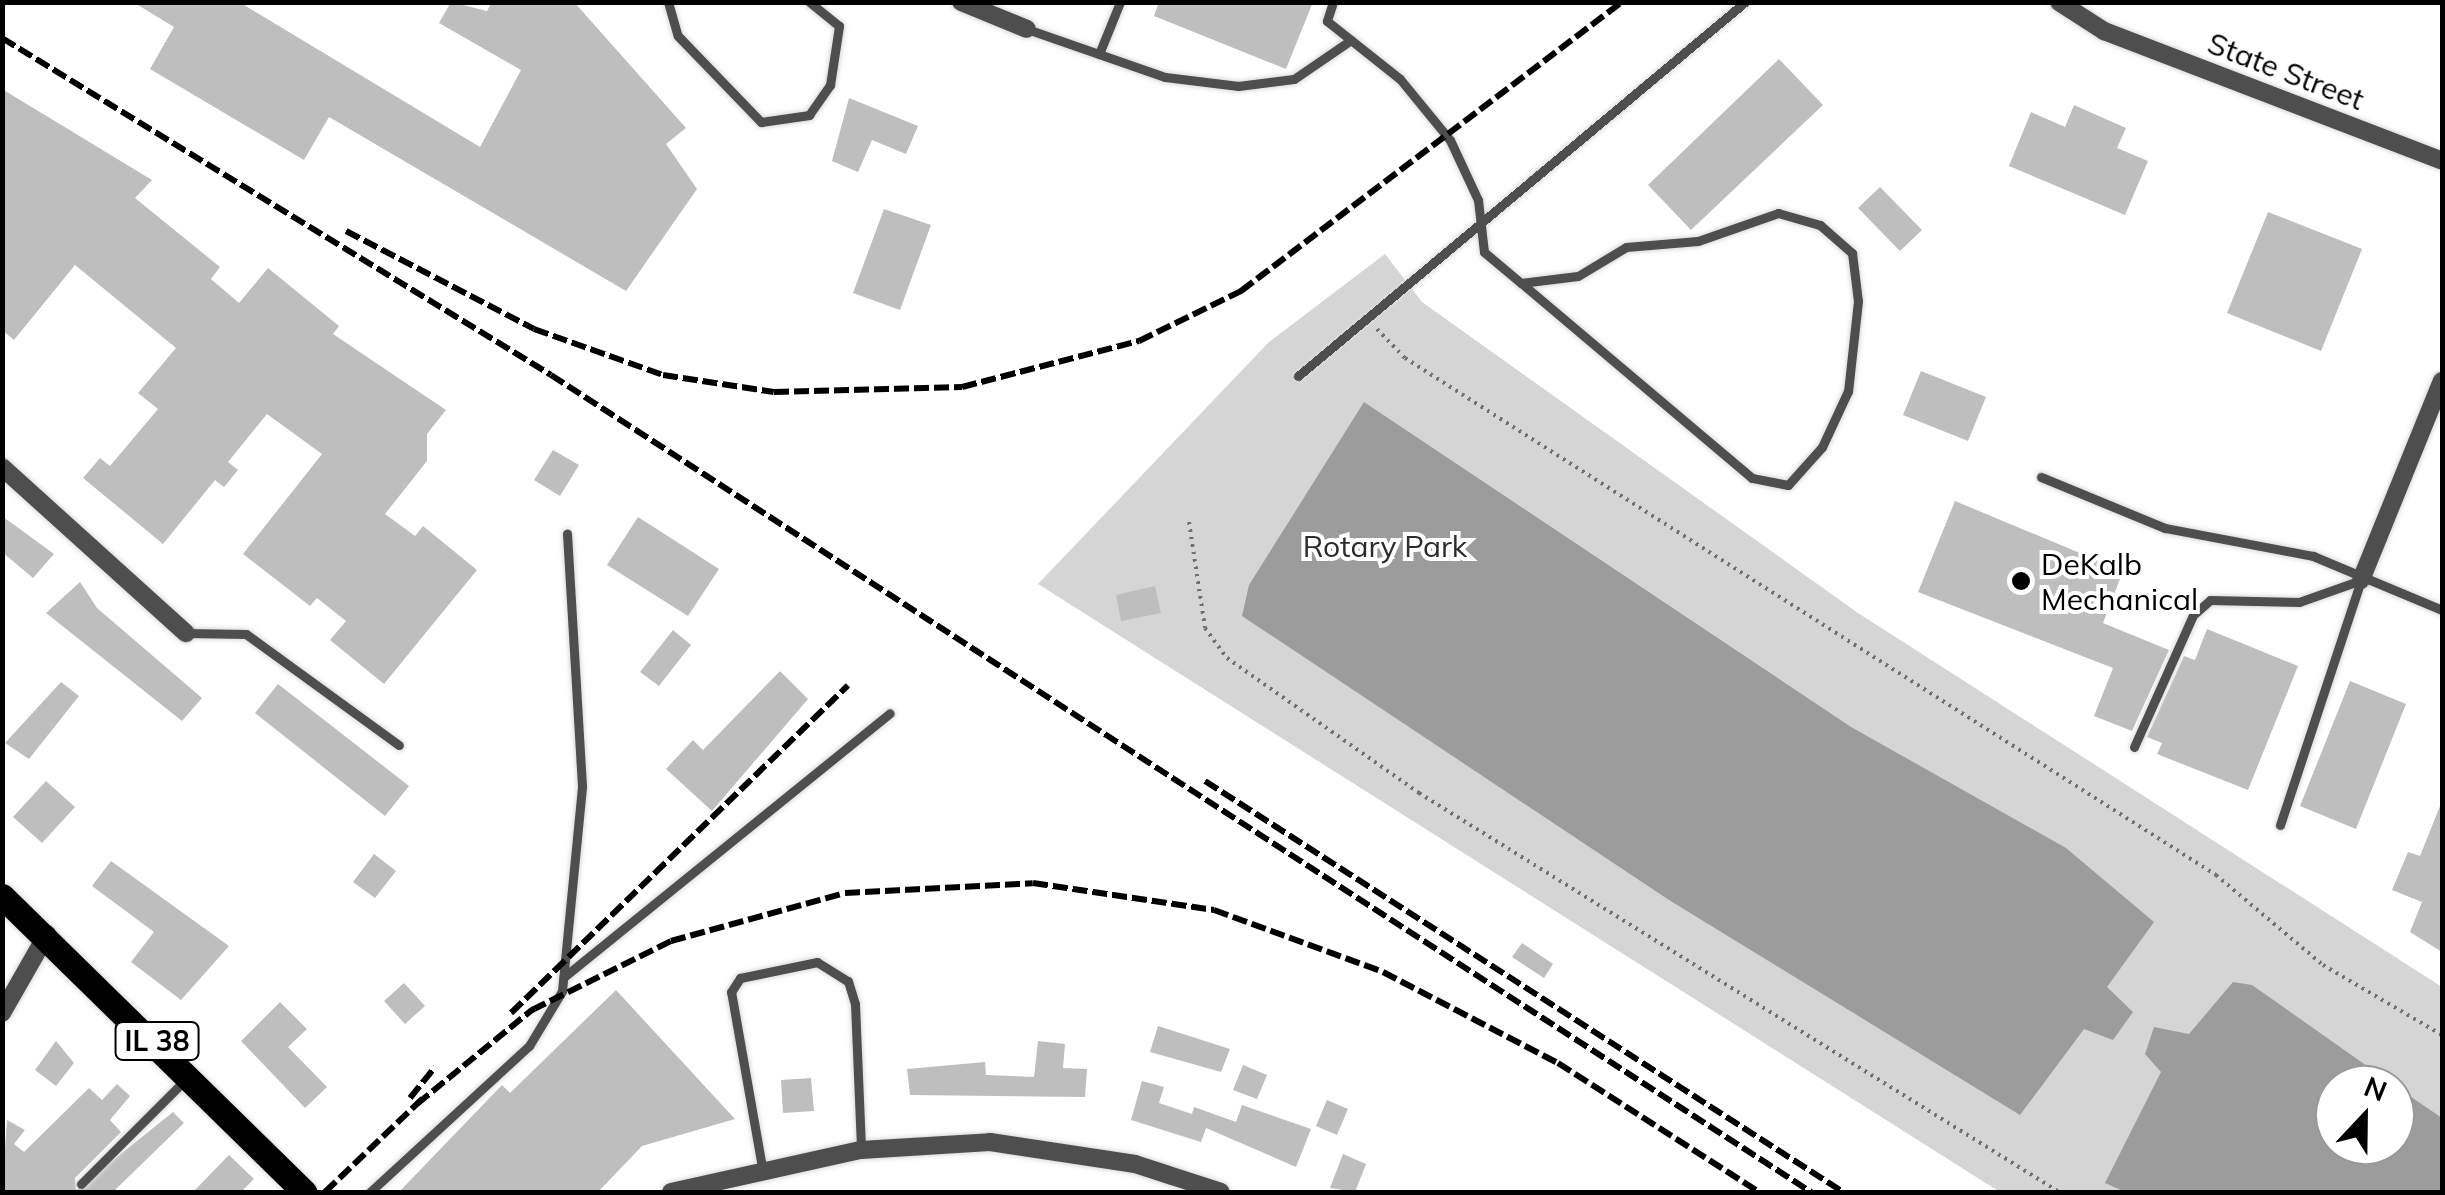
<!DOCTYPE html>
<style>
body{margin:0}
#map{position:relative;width:2445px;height:1195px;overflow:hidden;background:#fff;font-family:Mulish,sans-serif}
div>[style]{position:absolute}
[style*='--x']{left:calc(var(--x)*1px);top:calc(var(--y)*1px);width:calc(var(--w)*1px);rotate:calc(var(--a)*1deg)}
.green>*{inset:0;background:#d5d5d5}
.water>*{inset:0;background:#9c9c9c}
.building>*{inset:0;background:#bebebe}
.path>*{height:4px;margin-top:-2px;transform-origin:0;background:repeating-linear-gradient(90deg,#707070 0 2.5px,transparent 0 7.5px)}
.roads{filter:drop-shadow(0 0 2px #dbdbdb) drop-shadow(0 0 2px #dbdbdb)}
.service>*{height:9px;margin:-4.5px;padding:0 4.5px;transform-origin:4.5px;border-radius:4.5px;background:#4e4e4e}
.minor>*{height:18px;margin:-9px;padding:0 9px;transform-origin:9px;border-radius:9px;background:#4e4e4e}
.primary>*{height:25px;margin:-12.5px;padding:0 12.5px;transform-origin:12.5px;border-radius:12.5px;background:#000}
.rail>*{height:6px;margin-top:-3px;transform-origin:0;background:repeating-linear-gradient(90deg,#000 0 15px,transparent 0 20px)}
.dots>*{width:28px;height:28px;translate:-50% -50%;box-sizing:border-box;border:5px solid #fff;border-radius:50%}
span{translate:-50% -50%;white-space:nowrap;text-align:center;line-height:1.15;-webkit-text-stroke:8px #fff;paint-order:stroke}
.shield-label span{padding:2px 8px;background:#fff;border:2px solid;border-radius:8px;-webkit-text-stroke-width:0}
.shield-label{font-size:28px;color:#000;font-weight:700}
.street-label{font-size:30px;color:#000}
.park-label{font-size:30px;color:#2c2c2c}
.poi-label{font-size:30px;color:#000}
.left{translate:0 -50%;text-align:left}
.frame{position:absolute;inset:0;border:5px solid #000;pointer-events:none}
.north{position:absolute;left:2315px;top:1065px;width:100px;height:100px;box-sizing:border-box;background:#fff;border:2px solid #999;border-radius:50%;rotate:22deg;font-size:28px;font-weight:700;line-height:40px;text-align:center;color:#000}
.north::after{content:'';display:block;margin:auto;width:35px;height:45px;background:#000;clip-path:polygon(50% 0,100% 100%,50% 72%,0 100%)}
</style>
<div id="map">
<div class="green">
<div style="clip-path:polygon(evenodd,1385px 254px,1422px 302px,1858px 613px,2442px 987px,2442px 1192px,2000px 1192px,1038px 584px,1269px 342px,1385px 254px,2335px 1085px,2395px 1085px,2395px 1145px,2335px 1145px,2335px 1085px)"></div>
</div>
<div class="water">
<div style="clip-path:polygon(1364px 402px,1851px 727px,2066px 848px,2154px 922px,2107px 987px,2133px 1012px,2113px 1040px,2084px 1029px,2020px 1115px,1669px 900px,1242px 616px,1249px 585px)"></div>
<div style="clip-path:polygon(2233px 982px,2252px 985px,2394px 1085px,2335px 1085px,2335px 1145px,2395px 1145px,2395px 1086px,2442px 1118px,2442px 1192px,2125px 1192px,2105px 1183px,2161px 1072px,2145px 1054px,2154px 1027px,2189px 1034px)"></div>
</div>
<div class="building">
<div style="clip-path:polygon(133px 2px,239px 2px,480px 147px,521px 70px,439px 23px,451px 2px,487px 11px,492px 2px,574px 2px,686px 128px,666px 144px,697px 189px,626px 291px,329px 117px,304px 160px,150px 69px,174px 27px)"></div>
<div style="clip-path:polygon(1159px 2px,1313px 2px,1286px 69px,1154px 16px)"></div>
<div style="clip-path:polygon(1779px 59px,1823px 105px,1691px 230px,1648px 185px)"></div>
<div style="clip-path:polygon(2px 89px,152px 180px,135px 198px,220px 267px,211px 279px,239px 303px,268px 268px,339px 326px,333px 334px,446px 410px,427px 434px,427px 461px,385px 514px,415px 536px,423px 526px,477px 570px,384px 684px,330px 640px,346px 621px,317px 598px,310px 606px,243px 554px,322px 454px,267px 414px,228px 462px,238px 470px,224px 487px,215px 480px,163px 544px,83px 478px,100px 458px,110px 466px,158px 409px,138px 393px,176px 348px,75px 265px,14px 340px,2px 330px)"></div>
<div style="clip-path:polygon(849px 98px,918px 126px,906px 154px,872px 140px,858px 172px,832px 161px)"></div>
<div style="clip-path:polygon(2074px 105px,2126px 128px,2117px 148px,2148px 161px,2125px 215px,2009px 166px,2031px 112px,2065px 127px)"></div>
<div style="clip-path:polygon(1880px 187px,1922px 230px,1900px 251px,1858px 208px)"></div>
<div style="clip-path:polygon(884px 209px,931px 225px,900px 310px,853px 293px)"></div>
<div style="clip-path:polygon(2268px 212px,2362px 249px,2321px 351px,2227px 313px)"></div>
<div style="clip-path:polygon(1921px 371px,1986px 397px,1968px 441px,1903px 415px)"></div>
<div style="clip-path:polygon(553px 450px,579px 465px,560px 496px,534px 480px)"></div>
<div style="clip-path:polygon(1955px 501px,2123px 571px,2103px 623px,2169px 650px,2132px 731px,2094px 716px,2113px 668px,1918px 592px)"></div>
<div style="clip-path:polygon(2px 516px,54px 554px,33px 578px,2px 552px)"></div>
<div style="clip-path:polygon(638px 517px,719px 569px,688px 616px,607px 565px)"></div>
<div style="clip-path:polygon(80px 582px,97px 608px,202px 698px,182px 721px,46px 613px)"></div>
<div style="clip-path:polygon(1155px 586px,1161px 613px,1121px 621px,1116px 595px)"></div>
<div style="clip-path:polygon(2207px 629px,2298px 666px,2248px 790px,2157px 754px,2162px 743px,2147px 737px,2184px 656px,2195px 660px)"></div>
<div style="clip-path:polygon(673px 630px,691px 645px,659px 686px,640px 672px)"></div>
<div style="clip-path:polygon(780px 671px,808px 699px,712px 811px,666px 769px,693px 740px,703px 750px)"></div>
<div style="clip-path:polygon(2350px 681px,2406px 704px,2356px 829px,2300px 806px)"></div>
<div style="clip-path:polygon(61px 682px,79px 696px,29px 759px,5px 743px)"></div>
<div style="clip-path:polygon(278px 684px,409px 786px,385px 816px,255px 713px)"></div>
<div style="clip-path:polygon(46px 781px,75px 807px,42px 843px,13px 817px)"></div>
<div style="clip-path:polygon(2442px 801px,2442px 952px,2410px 932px,2422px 902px,2392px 890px,2408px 852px,2420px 856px)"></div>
<div style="clip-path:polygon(374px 854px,396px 871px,375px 898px,353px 882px)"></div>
<div style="clip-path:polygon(111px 861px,229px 946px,181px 1000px,131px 962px,154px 932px,92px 886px)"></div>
<div style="clip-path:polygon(1522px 943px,1553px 964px,1544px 978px,1512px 957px)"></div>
<div style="clip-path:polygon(404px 983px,425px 1006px,405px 1024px,384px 1001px)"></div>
<div style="clip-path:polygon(616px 990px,735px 1119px,642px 1146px,598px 1192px,399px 1192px,502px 1085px,510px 1093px)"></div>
<div style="clip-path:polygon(280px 1002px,307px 1029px,288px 1047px,327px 1087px,305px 1108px,241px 1041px)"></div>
<div style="clip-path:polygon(1158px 1026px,1230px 1049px,1221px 1072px,1150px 1052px)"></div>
<div style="clip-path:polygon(56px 1041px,74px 1063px,56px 1086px,35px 1070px)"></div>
<div style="clip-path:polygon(1038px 1041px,1065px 1044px,1063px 1068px,1087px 1069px,1085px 1097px,910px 1095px,907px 1069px,985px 1062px,986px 1075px,1034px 1077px)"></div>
<div style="clip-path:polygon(1243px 1065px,1267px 1075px,1257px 1099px,1233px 1090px)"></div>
<div style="clip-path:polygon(811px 1078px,814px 1111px,783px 1113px,781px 1080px)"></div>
<div style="clip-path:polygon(1142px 1081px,1164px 1087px,1159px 1103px,1192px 1114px,1194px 1107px,1236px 1122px,1242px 1105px,1311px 1129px,1296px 1167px,1206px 1128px,1201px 1142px,1131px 1120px)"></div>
<div style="clip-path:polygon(117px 1084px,130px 1096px,110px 1120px,121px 1132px,75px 1178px,76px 1190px,173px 1112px,184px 1123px,113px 1192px,2px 1192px,7px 1120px,25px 1130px,14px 1144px,24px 1152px,89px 1088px,102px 1100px)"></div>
<div style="clip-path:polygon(1327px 1100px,1348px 1109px,1337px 1135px,1316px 1126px)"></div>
<div style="clip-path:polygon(1343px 1154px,1366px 1164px,1355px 1192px,1330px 1188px)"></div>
<div style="clip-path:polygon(229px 1155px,254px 1179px,241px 1192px,193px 1192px)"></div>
</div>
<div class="path">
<div style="--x:1377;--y:329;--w:40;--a:46"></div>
<div style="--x:1405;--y:358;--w:962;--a:32.52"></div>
<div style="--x:2216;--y:875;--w:140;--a:40.1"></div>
<div style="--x:2323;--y:965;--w:138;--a:30.5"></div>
<div style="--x:1189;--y:522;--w:107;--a:81.4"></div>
<div style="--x:1205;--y:628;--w:37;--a:54"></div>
<div style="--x:1227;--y:658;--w:235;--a:35.1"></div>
<div style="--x:1419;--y:793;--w:754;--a:31.94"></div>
</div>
<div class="roads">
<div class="service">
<div style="--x:668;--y:2;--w:35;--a:74"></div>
<div style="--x:678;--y:36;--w:120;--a:46"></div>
<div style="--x:761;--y:122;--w:49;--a:-8.3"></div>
<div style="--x:809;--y:115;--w:37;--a:-55"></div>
<div style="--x:830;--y:85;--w:60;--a:-81.3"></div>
<div style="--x:839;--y:26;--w:38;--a:-141"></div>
<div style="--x:1333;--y:2;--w:20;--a:108"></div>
<div style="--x:1327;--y:21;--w:93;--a:38.5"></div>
<div style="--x:1400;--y:79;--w:79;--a:50.7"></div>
<div style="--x:1450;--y:140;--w:66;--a:65"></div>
<div style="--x:1478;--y:200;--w:52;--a:83.4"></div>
<div style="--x:1484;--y:252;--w:48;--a:40"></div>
<div style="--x:1521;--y:283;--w:57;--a:-7"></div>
<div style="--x:1578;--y:276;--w:56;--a:-31.1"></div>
<div style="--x:1626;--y:247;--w:72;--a:-4.8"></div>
<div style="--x:1698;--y:241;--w:85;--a:-19.3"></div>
<div style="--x:1778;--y:213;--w:44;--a:15.9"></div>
<div style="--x:1820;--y:225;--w:43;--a:41.2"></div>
<div style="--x:1852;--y:253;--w:48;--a:82.9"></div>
<div style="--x:1858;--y:301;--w:91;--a:96.3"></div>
<div style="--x:1848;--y:391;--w:62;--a:114.9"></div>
<div style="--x:1822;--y:447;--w:51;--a:131.8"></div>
<div style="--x:1788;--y:485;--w:37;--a:-169"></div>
<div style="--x:1752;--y:478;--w:302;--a:-139.8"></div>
<div style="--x:1027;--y:29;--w:146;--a:19.2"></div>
<div style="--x:1165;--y:77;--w:74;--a:7"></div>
<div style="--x:1238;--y:86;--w:56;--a:-7.1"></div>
<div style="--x:1294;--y:79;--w:69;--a:-34.4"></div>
<div style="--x:1099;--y:54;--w:56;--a:-68"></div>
<div style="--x:1298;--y:376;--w:583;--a:-39.92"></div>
<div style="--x:2041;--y:477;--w:134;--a:22.4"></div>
<div style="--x:2165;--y:528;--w:151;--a:10.7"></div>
<div style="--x:2313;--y:556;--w:140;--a:22.7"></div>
<div style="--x:186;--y:633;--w:60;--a:1"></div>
<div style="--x:246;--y:634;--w:189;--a:36"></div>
<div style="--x:2134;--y:747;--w:145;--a:-65.9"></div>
<div style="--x:2193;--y:615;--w:23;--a:-41"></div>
<div style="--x:2210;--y:600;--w:89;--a:1.3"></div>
<div style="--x:2299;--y:602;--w:66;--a:-19.5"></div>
<div style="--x:2280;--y:825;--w:258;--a:-71.7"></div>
<div style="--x:564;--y:977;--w:419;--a:-39"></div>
<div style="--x:762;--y:1167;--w:178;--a:-100"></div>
<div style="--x:731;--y:992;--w:17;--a:-57"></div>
<div style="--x:740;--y:978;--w:79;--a:-11.7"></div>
<div style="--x:817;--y:962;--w:36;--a:32"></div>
<div style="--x:848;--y:981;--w:24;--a:73"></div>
<div style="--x:855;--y:1004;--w:146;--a:87.6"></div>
<div style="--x:81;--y:1184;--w:147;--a:-45"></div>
<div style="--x:370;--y:1192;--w:216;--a:-42.6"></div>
<div style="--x:529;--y:1046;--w:64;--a:-59"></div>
<div style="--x:562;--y:991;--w:206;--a:-84.4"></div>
<div style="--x:582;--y:786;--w:253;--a:-93.4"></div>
</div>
<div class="minor">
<div style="--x:961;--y:2;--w:71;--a:22.2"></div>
<div style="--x:2059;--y:2;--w:54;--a:32.8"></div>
<div style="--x:2104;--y:31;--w:362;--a:21"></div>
<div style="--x:2;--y:467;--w:248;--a:42.1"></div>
<div style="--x:2361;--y:580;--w:215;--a:-67.9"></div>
<div style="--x:2;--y:1013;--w:91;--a:-60.3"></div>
<div style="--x:671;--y:1192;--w:195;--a:-12.5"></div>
<div style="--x:861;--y:1150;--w:129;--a:-3.5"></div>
<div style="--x:990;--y:1142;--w:147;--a:8.6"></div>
<div style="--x:1135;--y:1164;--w:90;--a:18"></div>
</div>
<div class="primary">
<div style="--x:2;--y:896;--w:423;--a:44.4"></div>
</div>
</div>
<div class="rail">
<div style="--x:2;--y:38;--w:644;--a:31.54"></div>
<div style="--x:551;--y:375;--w:1502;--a:32.96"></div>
<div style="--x:346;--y:231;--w:212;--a:27.5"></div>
<div style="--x:534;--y:329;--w:137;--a:19.6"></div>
<div style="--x:663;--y:375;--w:112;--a:8.7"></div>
<div style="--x:774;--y:392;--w:188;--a:-1.5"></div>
<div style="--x:962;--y:387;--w:183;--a:-14.6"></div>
<div style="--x:1139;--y:341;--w:114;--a:-26.1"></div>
<div style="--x:1241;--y:291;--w:478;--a:-37.2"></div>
<div style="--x:1205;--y:781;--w:759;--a:32.79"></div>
<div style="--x:511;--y:1013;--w:470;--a:-44.2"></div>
<div style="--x:410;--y:1098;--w:40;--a:-51"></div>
<div style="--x:417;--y:1104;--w:149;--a:-39.3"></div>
<div style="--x:532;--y:1010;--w:155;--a:-26.4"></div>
<div style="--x:671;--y:941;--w:180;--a:-15.4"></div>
<div style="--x:845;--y:893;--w:188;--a:-3"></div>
<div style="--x:1033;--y:883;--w:183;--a:8.5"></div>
<div style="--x:1214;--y:910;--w:180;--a:20.1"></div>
<div style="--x:1383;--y:972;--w:197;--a:27.5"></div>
<div style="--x:1558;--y:1063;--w:239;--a:32.7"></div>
<div style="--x:325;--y:1192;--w:139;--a:-43.8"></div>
</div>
<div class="dots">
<div style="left:2021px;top:581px;background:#000"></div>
</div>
<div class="shield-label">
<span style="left:157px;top:1041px">IL 38</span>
</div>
<div class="street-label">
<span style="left:2286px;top:71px;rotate:21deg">State Street</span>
</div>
<div class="park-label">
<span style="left:1385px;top:546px">Rotary Park</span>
</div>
<div class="poi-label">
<span class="left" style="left:2041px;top:581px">DeKalb<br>Mechanical</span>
</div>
<div class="frame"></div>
<div class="north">N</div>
</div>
